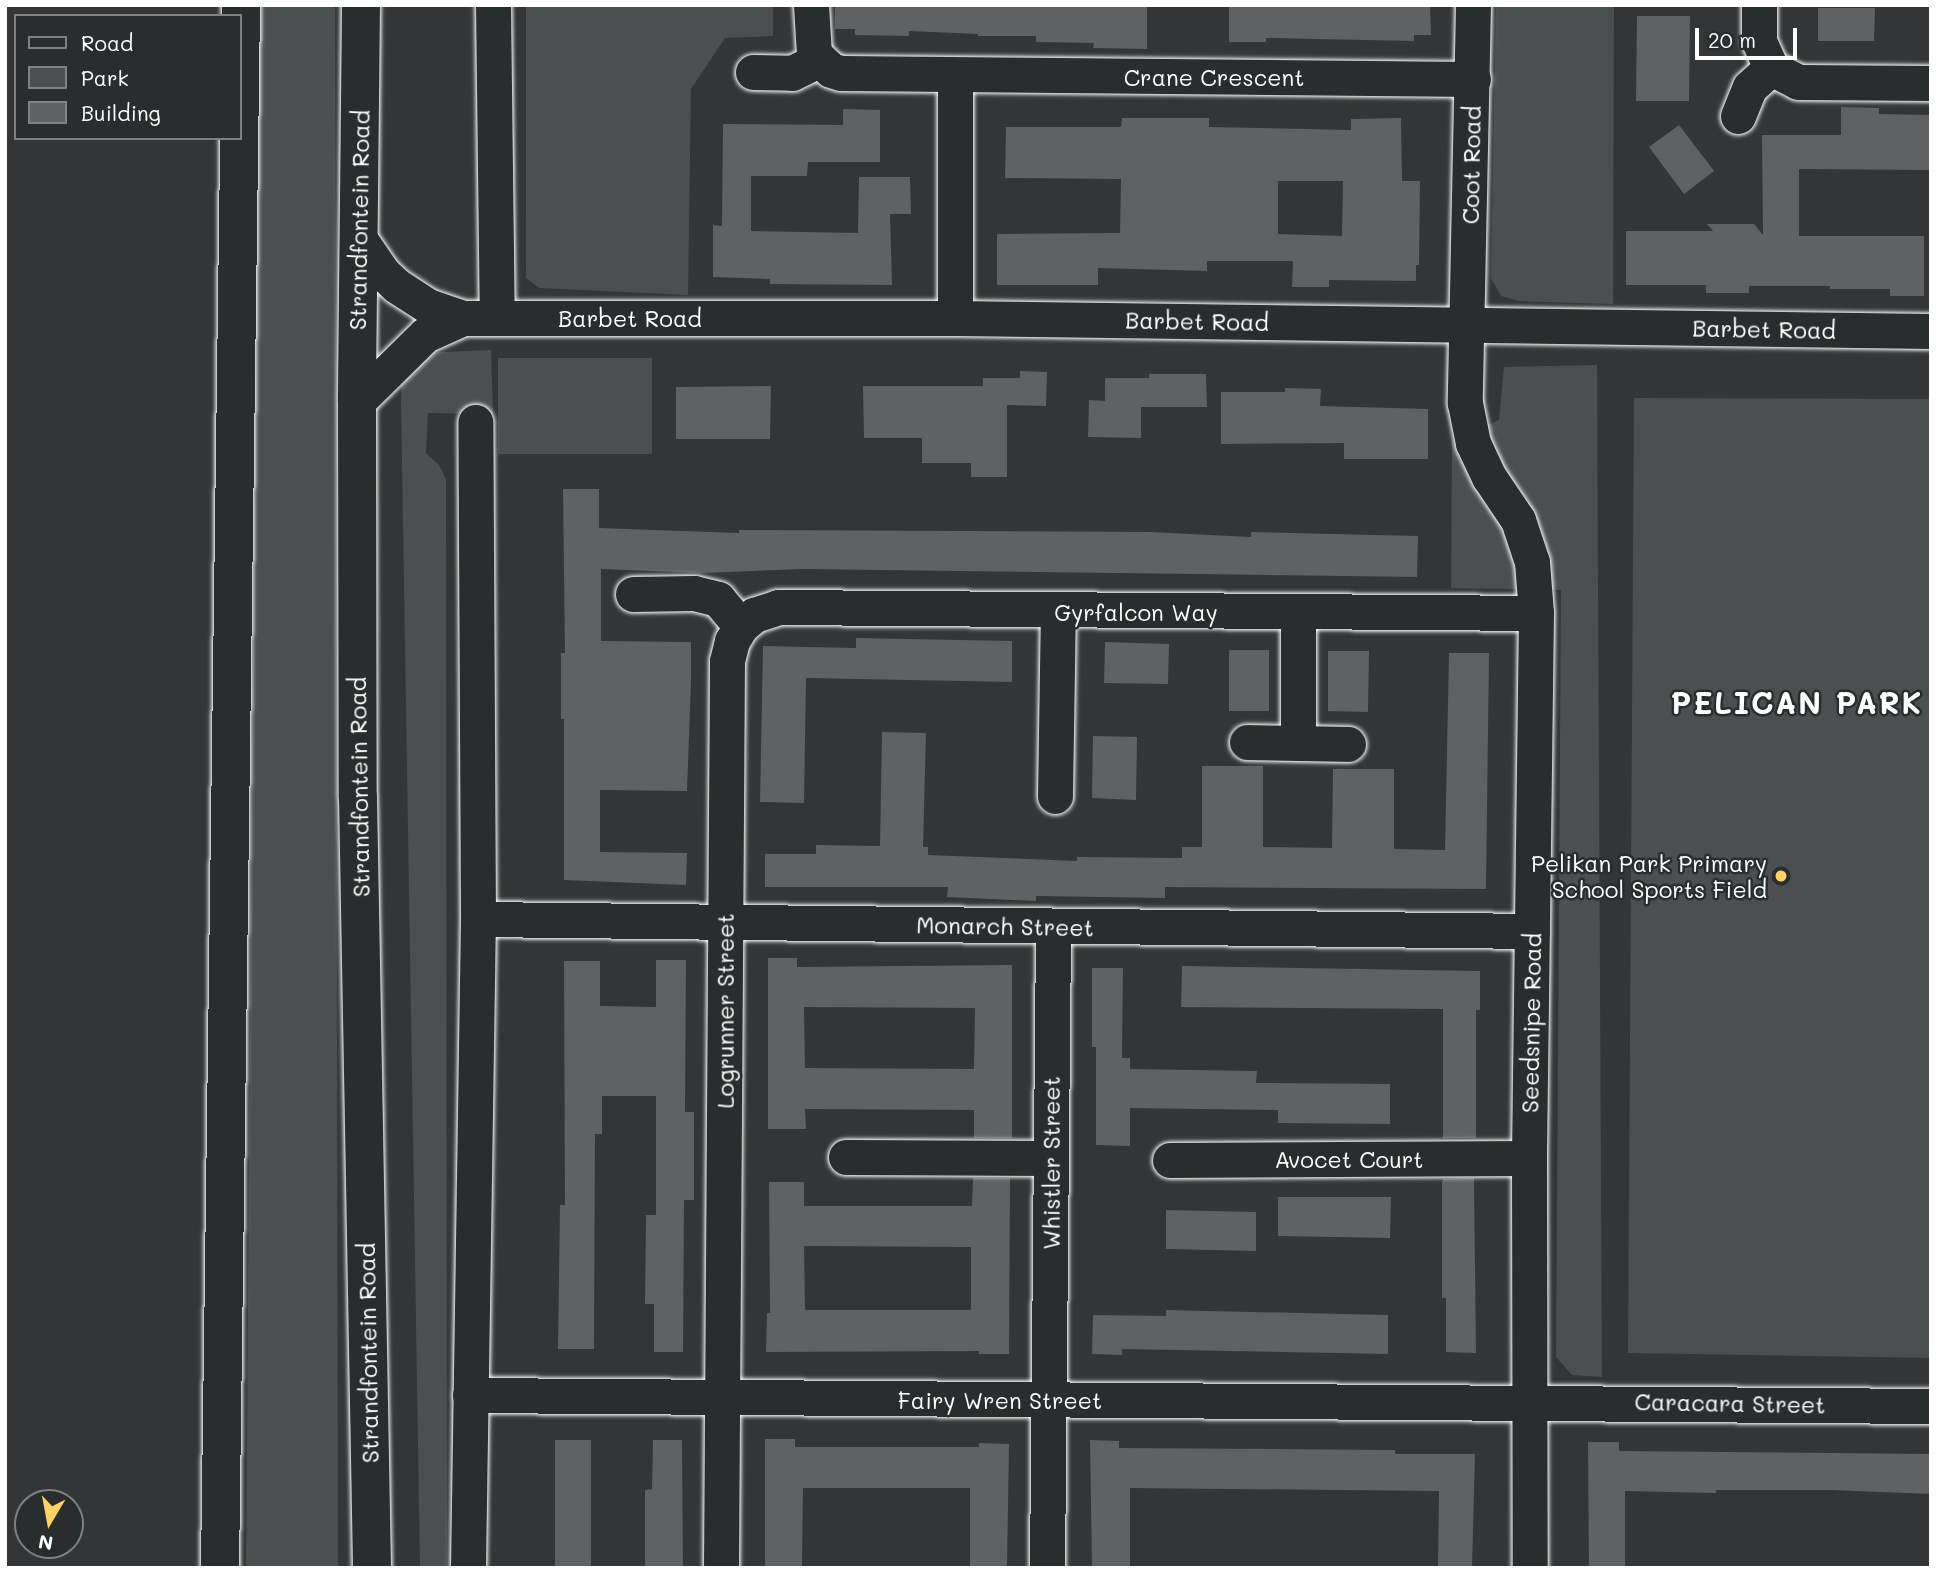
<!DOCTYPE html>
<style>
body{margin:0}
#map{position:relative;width:1936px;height:1573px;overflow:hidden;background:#333536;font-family:Mali,sans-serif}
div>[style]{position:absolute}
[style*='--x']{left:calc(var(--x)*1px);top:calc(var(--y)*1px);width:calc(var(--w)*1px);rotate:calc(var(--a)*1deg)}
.green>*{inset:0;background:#4c4f50}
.building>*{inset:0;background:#5f6162}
.roads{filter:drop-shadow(0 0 2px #fff) drop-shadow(0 0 2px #fff)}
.minor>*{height:35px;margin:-17.5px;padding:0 17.5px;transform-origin:17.5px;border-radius:17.5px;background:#2a2d2e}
.major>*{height:38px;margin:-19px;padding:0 19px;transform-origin:19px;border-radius:19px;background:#2a2d2e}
.dots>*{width:19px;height:19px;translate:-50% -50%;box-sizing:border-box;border:4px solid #2a2d2e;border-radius:50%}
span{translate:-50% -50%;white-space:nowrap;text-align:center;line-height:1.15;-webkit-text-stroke:5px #2a2d2e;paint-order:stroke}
.street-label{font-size:23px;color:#fff}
.poi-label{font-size:23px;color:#fff}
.right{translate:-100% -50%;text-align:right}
.district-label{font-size:30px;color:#fff;font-weight:700;letter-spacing:2px}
.frame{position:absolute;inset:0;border:7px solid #fff;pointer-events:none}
.legend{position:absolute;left:14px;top:14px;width:228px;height:126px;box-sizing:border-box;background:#2a2d2e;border:2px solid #7f8182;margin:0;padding:9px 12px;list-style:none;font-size:21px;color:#fff}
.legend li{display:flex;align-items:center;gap:14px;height:35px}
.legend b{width:35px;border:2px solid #7f8182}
.north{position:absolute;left:14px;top:1489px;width:70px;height:70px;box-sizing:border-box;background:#2a2d2e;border:2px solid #7f8182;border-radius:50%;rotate:190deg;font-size:19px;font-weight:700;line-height:28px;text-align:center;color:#fff}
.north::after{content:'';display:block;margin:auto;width:24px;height:32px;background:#ffd166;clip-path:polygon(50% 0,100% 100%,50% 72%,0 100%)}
.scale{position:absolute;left:1695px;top:28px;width:102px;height:32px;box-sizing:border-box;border:4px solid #fff;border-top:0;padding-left:9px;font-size:21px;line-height:24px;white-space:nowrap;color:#fff;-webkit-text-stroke:5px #2a2d2e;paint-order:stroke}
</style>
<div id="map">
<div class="green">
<div style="clip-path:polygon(258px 5px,335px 5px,338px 1568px,246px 1568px)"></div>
<div style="clip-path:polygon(526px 5px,773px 5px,773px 36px,725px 38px,691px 89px,688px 295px,539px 288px,526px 278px)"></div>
<div style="clip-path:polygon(1496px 5px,1614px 5px,1613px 304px,1519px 301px,1501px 296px,1491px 278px)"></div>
<div style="clip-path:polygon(491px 350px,493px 414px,428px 413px,426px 453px,439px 465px,446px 479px,447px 1568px,420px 1568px,401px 400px,402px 373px,418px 353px)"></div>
<div style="clip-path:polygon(498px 358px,652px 358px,652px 454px,498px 454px)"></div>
<div style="clip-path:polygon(1597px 365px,1598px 586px,1602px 1377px,1572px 1375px,1556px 1357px,1561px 590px,1451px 588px,1452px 441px,1499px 420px,1504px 367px)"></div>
<div style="clip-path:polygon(1634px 398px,1931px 399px,1931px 1358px,1628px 1353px)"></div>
</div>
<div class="building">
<div style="clip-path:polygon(835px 5px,1147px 5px,1147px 49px,1093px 48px,1094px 43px,1036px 42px,1036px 36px,978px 36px,978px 34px,909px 31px,909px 36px,855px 35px,855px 29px,835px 29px)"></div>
<div style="clip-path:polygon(1229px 5px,1430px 5px,1431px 35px,1414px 35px,1414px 41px,1266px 38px,1266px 42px,1229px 42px)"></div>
<div style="clip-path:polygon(1818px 8px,1875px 8px,1874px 41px,1818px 41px)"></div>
<div style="clip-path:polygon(1637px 16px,1690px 16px,1689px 101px,1636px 101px)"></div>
<div style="clip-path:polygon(1841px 107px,1879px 108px,1879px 114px,1931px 115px,1931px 170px,1799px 169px,1799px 236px,1924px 236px,1924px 296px,1890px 296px,1890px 289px,1830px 289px,1830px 286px,1749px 286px,1749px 293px,1706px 293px,1706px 285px,1626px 285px,1626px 231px,1713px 231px,1707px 224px,1754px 224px,1763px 235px,1762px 135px,1841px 135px)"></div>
<div style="clip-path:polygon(843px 109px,880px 110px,880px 162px,808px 162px,807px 176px,751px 176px,751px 231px,858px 233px,859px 177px,910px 177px,911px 214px,890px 214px,892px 285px,770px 284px,770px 279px,713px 277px,713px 225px,722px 226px,723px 124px,843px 125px)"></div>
<div style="clip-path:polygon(evenodd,1122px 118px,1209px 118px,1209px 127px,1351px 130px,1351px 119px,1401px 118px,1402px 181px,1420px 181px,1419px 265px,1416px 265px,1416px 281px,1329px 280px,1329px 287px,1292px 287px,1293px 261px,1207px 261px,1207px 271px,1098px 268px,1098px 285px,997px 285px,997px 234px,1120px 233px,1121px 179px,1005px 178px,1006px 127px,1121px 127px,1122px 118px,1278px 181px,1343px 181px,1342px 236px,1278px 234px,1278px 181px)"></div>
<div style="clip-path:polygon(1679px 125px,1714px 171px,1684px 194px,1649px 147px)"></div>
<div style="clip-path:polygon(1020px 371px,1047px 372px,1046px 406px,1007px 405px,1007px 477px,971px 477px,971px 463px,922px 463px,922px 438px,864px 438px,863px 386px,983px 386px,983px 378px,1020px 378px)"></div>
<div style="clip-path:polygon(1149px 374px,1206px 374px,1207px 407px,1141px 407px,1141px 438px,1088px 437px,1089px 400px,1105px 401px,1105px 378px,1149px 378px)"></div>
<div style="clip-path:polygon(771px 386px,770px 439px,676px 439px,676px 387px)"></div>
<div style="clip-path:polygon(1285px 388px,1321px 389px,1320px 406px,1428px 409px,1428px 459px,1344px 459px,1344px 443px,1221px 444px,1221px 392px,1285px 392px)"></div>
<div style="clip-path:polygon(563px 489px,599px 489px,599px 528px,739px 533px,739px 530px,1150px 532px,1251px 537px,1251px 532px,1418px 536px,1417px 577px,802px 569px,703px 573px,601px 569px,601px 641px,691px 642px,691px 682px,687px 791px,600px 790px,600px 852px,687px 853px,686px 885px,564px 880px,564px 719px,561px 719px,561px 653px,565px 653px)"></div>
<div style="clip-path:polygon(856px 638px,1012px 641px,1012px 682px,806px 678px,804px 803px,760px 802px,763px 646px,856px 648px)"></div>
<div style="clip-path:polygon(1105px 642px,1169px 644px,1168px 684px,1104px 683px)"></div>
<div style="clip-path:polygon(1229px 650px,1269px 650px,1269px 711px,1229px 711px)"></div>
<div style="clip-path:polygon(1328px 651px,1369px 651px,1368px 712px,1328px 711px)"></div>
<div style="clip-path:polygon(1449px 653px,1489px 653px,1486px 889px,1165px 887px,1165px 898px,1036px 896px,1036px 901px,947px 897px,948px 887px,765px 887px,765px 854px,816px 854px,816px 845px,880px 846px,882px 732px,926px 733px,923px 847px,928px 847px,928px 855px,1077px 861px,1077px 857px,1182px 858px,1182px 847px,1202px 847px,1202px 766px,1263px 766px,1263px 847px,1332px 848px,1333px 769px,1394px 769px,1394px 849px,1445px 850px)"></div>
<div style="clip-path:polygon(1093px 736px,1137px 737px,1136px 800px,1092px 798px)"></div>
<div style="clip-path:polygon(evenodd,768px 958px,797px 958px,797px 967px,1012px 965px,1012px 1138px,974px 1138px,974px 1110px,805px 1109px,806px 1129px,768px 1129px,768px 958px,804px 1007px,975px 1008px,974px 1069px,805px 1068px,804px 1007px)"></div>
<div style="clip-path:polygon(656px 960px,686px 960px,685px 1112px,694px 1112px,694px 1200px,684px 1200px,683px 1352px,654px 1352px,654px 1304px,645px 1304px,646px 1215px,656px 1215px,656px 1096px,602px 1096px,602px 1134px,595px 1134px,594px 1349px,558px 1349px,560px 1205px,565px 1205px,564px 961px,600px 961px,600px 1006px,656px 1007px)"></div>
<div style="clip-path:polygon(1182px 966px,1480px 971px,1480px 1010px,1476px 1010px,1476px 1138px,1443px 1138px,1443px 1009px,1181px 1007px)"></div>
<div style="clip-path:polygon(1092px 968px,1123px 968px,1122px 1058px,1130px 1058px,1130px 1069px,1257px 1071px,1256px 1083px,1390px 1084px,1390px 1124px,1278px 1123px,1278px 1110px,1130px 1108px,1130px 1146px,1096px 1145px,1096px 1047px,1092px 1047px)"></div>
<div style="clip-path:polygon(evenodd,973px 1178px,1010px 1178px,1009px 1354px,979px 1354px,979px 1351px,766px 1352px,767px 1313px,770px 1313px,769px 1182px,804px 1182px,804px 1206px,972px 1206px,973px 1178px,804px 1246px,971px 1247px,971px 1310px,805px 1310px,804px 1246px)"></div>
<div style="clip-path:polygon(1474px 1178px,1476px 1353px,1446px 1352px,1446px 1298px,1442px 1298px,1442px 1184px,1443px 1179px)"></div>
<div style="clip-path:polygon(1278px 1197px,1391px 1197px,1390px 1238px,1278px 1236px)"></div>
<div style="clip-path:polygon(1166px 1210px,1256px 1212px,1256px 1251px,1166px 1249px)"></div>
<div style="clip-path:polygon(1166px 1310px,1388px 1315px,1388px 1354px,1122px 1349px,1122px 1355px,1092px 1354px,1093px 1315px,1166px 1316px)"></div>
<div style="clip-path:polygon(765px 1439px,795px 1439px,795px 1447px,979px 1447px,979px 1443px,1009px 1444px,1007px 1568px,970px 1568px,970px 1488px,803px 1488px,802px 1568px,765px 1568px)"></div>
<div style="clip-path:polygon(555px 1440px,591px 1440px,591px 1568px,555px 1568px)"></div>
<div style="clip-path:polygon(653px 1440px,682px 1440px,683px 1568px,645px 1568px,645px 1490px,652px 1489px)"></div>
<div style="clip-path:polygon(1090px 1440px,1119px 1441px,1119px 1448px,1395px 1450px,1395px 1454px,1475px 1454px,1472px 1568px,1438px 1568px,1439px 1491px,1130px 1488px,1130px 1568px,1092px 1568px)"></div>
<div style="clip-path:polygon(1588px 1442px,1619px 1442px,1619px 1451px,1931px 1454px,1931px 1494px,1831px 1490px,1716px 1490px,1716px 1493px,1625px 1491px,1625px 1568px,1589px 1568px)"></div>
</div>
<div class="roads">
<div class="minor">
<div style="--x:493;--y:5;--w:313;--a:89.3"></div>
<div style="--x:811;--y:5;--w:49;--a:86.5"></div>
<div style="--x:814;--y:54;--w:23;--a:43"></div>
<div style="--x:831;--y:70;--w:10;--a:17"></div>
<div style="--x:841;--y:73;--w:632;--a:0.54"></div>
<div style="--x:1473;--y:5;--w:398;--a:91.2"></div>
<div style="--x:1465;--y:403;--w:41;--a:78.7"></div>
<div style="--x:1473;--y:443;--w:38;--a:65"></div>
<div style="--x:1489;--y:477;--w:52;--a:56"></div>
<div style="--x:1518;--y:520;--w:44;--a:71.6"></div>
<div style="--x:1532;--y:562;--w:51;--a:85.5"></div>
<div style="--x:1536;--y:613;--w:545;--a:90.74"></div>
<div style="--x:1529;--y:1158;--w:410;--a:89.9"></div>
<div style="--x:1759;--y:5;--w:36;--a:90"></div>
<div style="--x:1759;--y:41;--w:30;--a:66"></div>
<div style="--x:1771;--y:68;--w:30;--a:27"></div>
<div style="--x:1798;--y:82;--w:133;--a:0.4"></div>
<div style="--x:753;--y:72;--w:39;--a:1"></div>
<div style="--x:792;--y:73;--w:30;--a:-26"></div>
<div style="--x:1738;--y:116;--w:31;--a:-68"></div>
<div style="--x:1750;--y:87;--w:28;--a:-42"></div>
<div style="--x:359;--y:238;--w:42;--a:55.6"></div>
<div style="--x:383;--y:273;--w:19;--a:43"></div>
<div style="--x:397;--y:286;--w:37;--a:33"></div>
<div style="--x:428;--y:306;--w:37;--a:19"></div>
<div style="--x:463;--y:318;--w:492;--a:0"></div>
<div style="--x:955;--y:318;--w:976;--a:0.76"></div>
<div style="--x:955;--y:318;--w:242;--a:-90"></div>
<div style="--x:357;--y:402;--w:95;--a:-44.6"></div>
<div style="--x:425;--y:335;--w:42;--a:-24.1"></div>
<div style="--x:633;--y:594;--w:61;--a:-0.9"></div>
<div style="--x:694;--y:593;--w:25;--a:14"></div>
<div style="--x:718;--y:599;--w:35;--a:50"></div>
<div style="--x:1298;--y:613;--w:130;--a:90"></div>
<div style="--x:1247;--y:742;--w:101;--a:1.1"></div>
<div style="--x:1055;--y:796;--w:185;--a:-89.1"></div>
<div style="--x:478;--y:919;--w:1054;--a:0.65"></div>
<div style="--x:846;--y:1157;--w:204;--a:0.3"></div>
<div style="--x:1170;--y:1160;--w:359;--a:-0.3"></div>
<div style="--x:470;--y:1395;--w:1461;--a:0.43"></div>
<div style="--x:468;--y:1568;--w:649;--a:-89.12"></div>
<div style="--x:478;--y:919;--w:497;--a:-90.3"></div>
<div style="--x:721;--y:1568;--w:907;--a:-89.62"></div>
<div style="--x:727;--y:661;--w:21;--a:-76"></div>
<div style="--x:732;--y:641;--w:17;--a:-59"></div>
<div style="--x:741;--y:626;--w:17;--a:-40"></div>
<div style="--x:754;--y:615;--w:25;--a:-18"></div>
<div style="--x:778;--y:607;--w:758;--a:0.45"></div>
<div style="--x:1047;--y:1568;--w:642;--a:-89.46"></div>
</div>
<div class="major">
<div style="--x:361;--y:5;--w:397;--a:90.6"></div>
<div style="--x:357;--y:402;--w:395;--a:89.9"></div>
<div style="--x:358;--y:797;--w:771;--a:88.96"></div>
<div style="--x:220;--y:1568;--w:1563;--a:-89.23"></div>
</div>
</div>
<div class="dots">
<div style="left:1781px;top:876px;background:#ffd166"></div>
</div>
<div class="street-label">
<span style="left:1214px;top:77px">Crane Crescent</span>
<span style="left:1471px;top:165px;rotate:-89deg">Coot Road</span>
<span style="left:359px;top:220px;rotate:-89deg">Strandfontein Road</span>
<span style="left:630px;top:318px">Barbet Road</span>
<span style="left:1197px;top:321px;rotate:1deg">Barbet Road</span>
<span style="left:1764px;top:329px;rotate:1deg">Barbet Road</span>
<span style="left:1136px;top:612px">Gyrfalcon Way</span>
<span style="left:359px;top:787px;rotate:-91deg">Strandfontein Road</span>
<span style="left:1005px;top:926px;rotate:1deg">Monarch Street</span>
<span style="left:725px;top:1011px;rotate:-90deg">Logrunner Street</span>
<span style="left:1531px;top:1023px;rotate:-89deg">Seedsnipe Road</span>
<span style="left:1349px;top:1159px">Avocet Court</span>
<span style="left:1051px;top:1163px;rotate:-90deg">Whistler Street</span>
<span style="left:368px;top:1353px;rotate:-91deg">Strandfontein Road</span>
<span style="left:1000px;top:1400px">Fairy Wren Street</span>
<span style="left:1730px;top:1403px;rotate:1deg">Caracara Street</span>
</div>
<div class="poi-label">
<span class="right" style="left:1767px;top:876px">Pelikan Park Primary<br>School Sports Field</span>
</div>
<div class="district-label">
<span style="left:1797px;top:702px">PELICAN PARK</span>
</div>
<div class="frame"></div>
<ul class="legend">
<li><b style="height:9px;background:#2a2d2e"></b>Road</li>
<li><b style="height:19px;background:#4c4f50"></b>Park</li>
<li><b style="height:19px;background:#5f6162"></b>Building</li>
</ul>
<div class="north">N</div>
<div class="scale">20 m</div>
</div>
